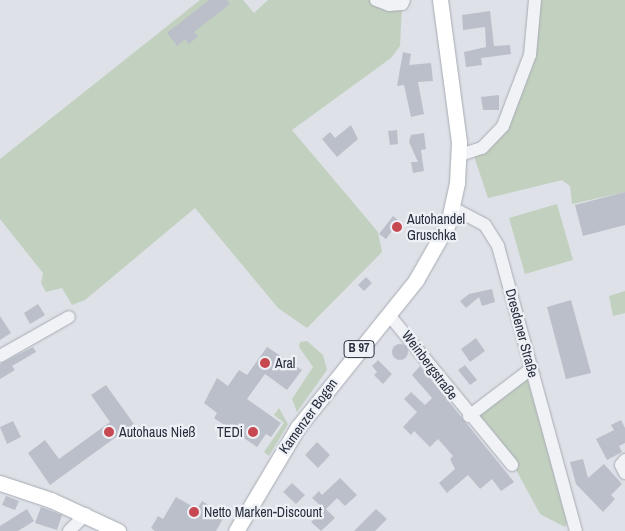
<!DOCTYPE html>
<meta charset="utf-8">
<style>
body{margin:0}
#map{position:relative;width:625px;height:531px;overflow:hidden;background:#dee1e7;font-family:"Archivo Narrow",sans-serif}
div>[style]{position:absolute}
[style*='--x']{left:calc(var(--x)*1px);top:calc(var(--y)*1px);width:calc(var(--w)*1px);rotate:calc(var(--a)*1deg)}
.green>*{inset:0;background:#c2d0bf}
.building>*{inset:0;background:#bbbfc9}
.round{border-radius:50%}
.roads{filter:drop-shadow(0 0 1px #a7abb4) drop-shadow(0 0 1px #a7abb4)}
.minor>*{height:12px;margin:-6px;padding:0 6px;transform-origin:6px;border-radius:6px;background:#f0f2f5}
.major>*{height:15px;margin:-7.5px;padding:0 7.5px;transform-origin:7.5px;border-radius:7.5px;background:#fff}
.dots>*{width:14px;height:14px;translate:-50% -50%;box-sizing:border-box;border:2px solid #edf0f5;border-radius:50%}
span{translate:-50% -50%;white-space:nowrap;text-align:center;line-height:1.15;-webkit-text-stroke:4.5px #edf0f5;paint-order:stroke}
.shield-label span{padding:1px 4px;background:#edf0f5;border:1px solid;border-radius:4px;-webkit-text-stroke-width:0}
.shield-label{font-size:12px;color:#282e3d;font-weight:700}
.poi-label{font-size:14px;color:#282e3d}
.left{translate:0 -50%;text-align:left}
.right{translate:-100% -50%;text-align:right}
.street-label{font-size:14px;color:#282e3d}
</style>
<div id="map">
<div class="green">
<div style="clip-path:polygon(200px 0,243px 0,254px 13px,268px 0,376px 0,402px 4px,400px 46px,391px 58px,292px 130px,378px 232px,382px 252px,307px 328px,278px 308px,195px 208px,85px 300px,72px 305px,62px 288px,46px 292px,41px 283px,43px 273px,0 219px,0 159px)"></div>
<div style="clip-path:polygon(535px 0,625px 0,625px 192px,572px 204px,570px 186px,562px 180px,488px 198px,473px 153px,493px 140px,518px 90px)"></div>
<div style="clip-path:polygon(557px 204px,573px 260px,525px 274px,509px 218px)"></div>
<div style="clip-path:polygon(625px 291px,625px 313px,613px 316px,609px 296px)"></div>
<div style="clip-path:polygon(307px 341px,323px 355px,327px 370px,297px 412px,292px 399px,313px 367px,299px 347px,300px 342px)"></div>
<div style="clip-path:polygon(527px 377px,567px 522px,565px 527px,540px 514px,514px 466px,517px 462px,485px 421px,480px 425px,475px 416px)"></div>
<div style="clip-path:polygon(279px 408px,288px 424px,269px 456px,264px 452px,284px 423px,274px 415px)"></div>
</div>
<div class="building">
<div style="clip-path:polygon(209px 0,227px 0,230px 4px,194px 32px,198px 36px,189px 44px,185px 39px,177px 46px,167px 33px)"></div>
<div style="clip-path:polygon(490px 11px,494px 46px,510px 45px,511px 54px,481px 58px,482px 65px,466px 67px,464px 52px,486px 47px,485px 27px,463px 30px,462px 15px)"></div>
<div style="clip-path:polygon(403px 52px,411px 54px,409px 65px,431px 63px,433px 81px,418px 82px,424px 114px,411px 117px,404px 85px,397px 86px)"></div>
<div style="clip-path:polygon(499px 95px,499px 110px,483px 110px,481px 97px)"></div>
<div style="clip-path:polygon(351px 125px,358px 139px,337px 157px,322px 139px,330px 132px,335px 138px)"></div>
<div style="clip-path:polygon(397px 130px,398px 144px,390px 145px,388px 131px)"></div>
<div style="clip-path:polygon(424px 133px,426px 149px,421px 150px,424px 171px,413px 173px,411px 162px,418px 162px,409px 142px,411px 135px)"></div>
<div style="clip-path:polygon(625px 192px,625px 225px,583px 236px,575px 205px)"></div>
<div style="clip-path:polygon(393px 216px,404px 225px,397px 234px,392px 231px,386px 239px,379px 234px)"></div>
<div style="clip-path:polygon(366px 277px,372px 283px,364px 291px,358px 285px)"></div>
<div style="clip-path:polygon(492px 289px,495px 302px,482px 306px,479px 297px,466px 308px,460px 301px,469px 294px)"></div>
<div style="clip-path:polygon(571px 300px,591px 373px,566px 379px,547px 307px)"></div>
<div style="clip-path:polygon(38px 304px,45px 315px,30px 324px,24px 313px)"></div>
<div style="clip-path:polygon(0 316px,11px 333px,0 340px)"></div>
<div style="clip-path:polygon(476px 338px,485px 351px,470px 362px,461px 349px)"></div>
<div class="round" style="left:392px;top:344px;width:16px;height:16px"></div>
<div style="clip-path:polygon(33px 347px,36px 352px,12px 366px,15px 370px,0 379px,0 364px)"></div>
<div style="clip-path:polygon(267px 347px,302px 370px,287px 390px,265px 374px,247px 399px,281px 423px,271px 437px,266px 434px,257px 447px,214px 418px,217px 413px,204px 403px,217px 378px,228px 386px,239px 370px,247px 375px)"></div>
<div style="clip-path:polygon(378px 360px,392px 374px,383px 384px,374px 375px,377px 372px,372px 366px)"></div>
<div style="clip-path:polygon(465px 365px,477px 380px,470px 385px,458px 370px)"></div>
<div style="clip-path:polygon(420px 366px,514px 482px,501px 491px,492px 479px,480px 489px,468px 475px,447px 493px,439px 483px,455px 469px,450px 459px,453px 456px,438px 439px,430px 447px,414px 431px,411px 435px,403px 427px,417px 412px,404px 399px,411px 392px,425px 405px,432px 398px,412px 375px)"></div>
<div style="clip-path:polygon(106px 385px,134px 424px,50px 485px,28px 453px,45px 440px,59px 459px,110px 422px,91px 395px)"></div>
<div style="clip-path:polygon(621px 420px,625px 428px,625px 443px,619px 446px,622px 452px,607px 460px,596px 439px,614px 430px,611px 425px)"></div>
<div style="clip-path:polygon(13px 421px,21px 437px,7px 444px,0 427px)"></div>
<div style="clip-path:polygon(317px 442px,330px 455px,318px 468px,305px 455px)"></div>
<div style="clip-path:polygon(583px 459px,588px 478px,604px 464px,622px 484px,611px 495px,615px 499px,603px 512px,576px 484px,570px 462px)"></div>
<div style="clip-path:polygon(340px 478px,357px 495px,345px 506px,337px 498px,326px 509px,335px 518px,321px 531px,311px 522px,324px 509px,312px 498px,319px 491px,322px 495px)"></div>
<div style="clip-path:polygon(292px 483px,305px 495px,296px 504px,283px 492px)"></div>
<div style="clip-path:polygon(6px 496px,19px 501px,15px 510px,2px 505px)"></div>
<div style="clip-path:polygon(176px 497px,197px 509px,202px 501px,225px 515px,216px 531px,155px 531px,151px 528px,158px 516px,163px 519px)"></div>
<div style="clip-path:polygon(41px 507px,62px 515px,57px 530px,35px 523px)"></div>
<div style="clip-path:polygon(27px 509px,34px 521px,18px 531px,0 531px,0 526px)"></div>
<div style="clip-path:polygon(376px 509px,387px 519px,375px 531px,354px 531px)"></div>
</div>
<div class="roads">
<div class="minor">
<div style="--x:376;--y:0;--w:14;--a:21"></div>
<div style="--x:389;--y:5;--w:13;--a:-4"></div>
<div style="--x:402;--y:4;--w:4;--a:-63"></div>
<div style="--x:460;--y:155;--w:23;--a:-18"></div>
<div style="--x:482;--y:148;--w:30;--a:-46"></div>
<div style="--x:503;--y:126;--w:76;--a:-69.2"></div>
<div style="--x:530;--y:55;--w:55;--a:-84.8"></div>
<div style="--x:453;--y:208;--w:36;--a:28"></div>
<div style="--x:485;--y:225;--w:25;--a:58"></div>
<div style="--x:498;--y:246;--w:295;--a:74.7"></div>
<div style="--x:389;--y:315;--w:194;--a:50.6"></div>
<div style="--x:0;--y:356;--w:79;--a:-29.5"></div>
<div style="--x:469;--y:416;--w:78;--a:-37.2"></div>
<div style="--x:625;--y:460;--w:6;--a:129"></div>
<div style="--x:621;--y:465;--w:9;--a:63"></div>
<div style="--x:69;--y:531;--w:24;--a:-45"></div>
</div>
<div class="major">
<div style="--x:0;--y:483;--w:54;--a:18.4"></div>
<div style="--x:51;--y:500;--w:74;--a:24.8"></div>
<div style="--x:236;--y:531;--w:121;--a:-59.2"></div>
<div style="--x:298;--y:427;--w:189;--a:-51.2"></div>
<div style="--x:416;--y:280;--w:64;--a:-60.3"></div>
<div style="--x:448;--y:224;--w:42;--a:-77.6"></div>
<div style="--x:457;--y:183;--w:41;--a:-87.2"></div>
<div style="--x:459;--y:142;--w:143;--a:-97.6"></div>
</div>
</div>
<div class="dots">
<div style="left:397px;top:227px;background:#c74850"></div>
<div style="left:265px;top:363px;background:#c74850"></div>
<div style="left:109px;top:432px;background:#c74850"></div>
<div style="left:253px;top:432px;background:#c74850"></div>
<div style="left:194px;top:512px;background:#c74850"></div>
</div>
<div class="shield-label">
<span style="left:359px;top:349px">B 97</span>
</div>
<div class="poi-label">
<span class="left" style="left:407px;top:227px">Autohandel<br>Gruschka</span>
<span class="left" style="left:275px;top:363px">Aral</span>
<span class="left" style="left:119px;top:432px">Autohaus Nieß</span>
<span class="right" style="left:243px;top:432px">TEDi</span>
<span class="left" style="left:204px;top:512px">Netto Marken-Discount</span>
</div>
<div class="street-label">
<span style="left:522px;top:333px;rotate:75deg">Dresdener Straße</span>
<span style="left:430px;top:365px;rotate:53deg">Weinbergstraße</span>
<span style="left:308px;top:416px;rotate:-54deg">Kamenzer Bogen</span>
</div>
</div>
